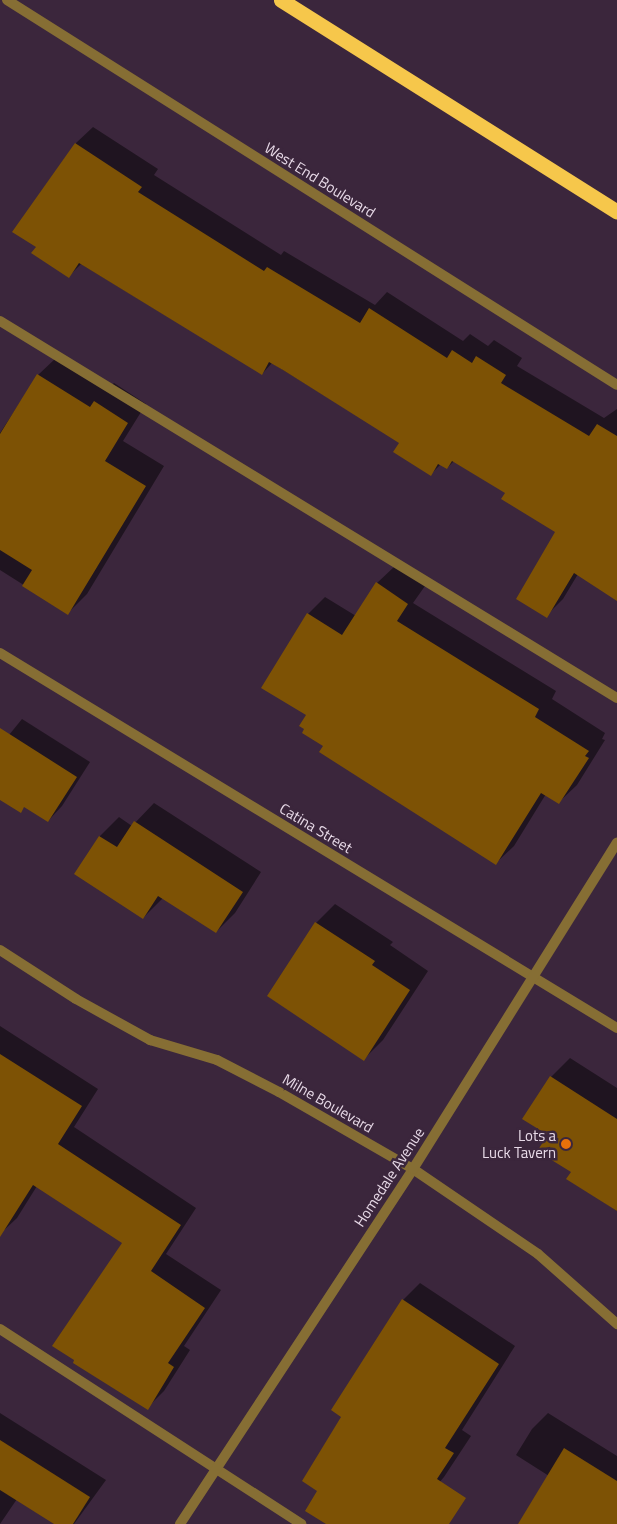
<!DOCTYPE html>
<style>
body{margin:0}
#map{position:relative;width:617px;height:1524px;overflow:hidden;background:#3b263c;font-family:"Titillium Web",sans-serif}
div>[style]{position:absolute}
[style*='--x']{left:calc(var(--x)*1px);top:calc(var(--y)*1px);width:calc(var(--w)*1px);rotate:calc(var(--a)*1deg)}
.shadow>*{inset:0;background:#0007}
.building>*{inset:0;background:#7d5205}
.service>*{height:10px;margin:-5px;padding:0 5px;transform-origin:5px;border-radius:5px;background:#866e34}
.minor>*{height:10px;margin:-5px;padding:0 5px;transform-origin:5px;border-radius:5px;background:#866e34}
.motorway>*{height:15px;margin:-7.5px;padding:0 7.5px;transform-origin:7.5px;border-radius:7.5px;background:#f6c74b}
.dots>*{width:14px;height:14px;translate:-50% -50%;box-sizing:border-box;border:2px solid #3b263c;border-radius:50%}
span{translate:-50% -50%;white-space:nowrap;text-align:center;line-height:1.15;-webkit-text-stroke:5px #3b263c;paint-order:stroke}
.street-label{font-size:15px;color:#e8dae8}
.poi-label{font-size:15px;color:#e8dae8}
.right{translate:-100% -50%;text-align:right}
</style>
<div id="map">
<div class="shadow">
<div style="clip-path:polygon(93px 127px,158px 169px,154px 175px,281px 255px,284px 251px,375px 305px,387px 292px,463px 341px,470px 334px,488px 346px,494px 340px,522px 358px,517px 366px,604px 418px,617px 409px,617px 599px,578px 574px,563px 599px,546px 616px,557px 531px,506px 492px,454px 461px,447px 468px,441px 464px,431px 474px,401px 443px,272px 363px,262px 374px,81px 264px,68px 277px,37px 246px,14px 231px,76px 143px)"></div>
<div style="clip-path:polygon(57px 357px,108px 388px,114px 383px,146px 404px,123px 441px,164px 466px,87px 594px,68px 613px,0 570px,0 433px,38px 375px)"></div>
<div style="clip-path:polygon(395px 566px,425px 586px,413px 603px,556px 691px,552px 699px,605px 733px,602px 739px,605px 740px,577px 785px,559px 802px,546px 794px,514px 846px,496px 863px,325px 745px,307px 714px,308px 614px,325px 597px,356px 616px,377px 583px)"></div>
<div style="clip-path:polygon(22px 719px,90px 762px,62px 806px,48px 821px,0 789px,0 746px)"></div>
<div style="clip-path:polygon(154px 803px,261px 872px,235px 913px,216px 932px,163px 898px,143px 918px,76px 874px,100px 836px,119px 817px,132px 826px)"></div>
<div style="clip-path:polygon(335px 904px,393px 942px,390px 945px,428px 971px,383px 1040px,364px 1059px,268px 996px,316px 923px)"></div>
<div style="clip-path:polygon(0 1026px,98px 1089px,74px 1127px,196px 1208px,166px 1254px,221px 1290px,184px 1346px,190px 1350px,164px 1391px,147px 1408px,124px 1243px,37px 1186px,17px 1218px,0 1234px)"></div>
<div style="clip-path:polygon(570px 1058px,617px 1088px,617px 1211px,568px 1178px,572px 1172px,549px 1134px,551px 1077px)"></div>
<div style="clip-path:polygon(420px 1283px,515px 1346px,462px 1430px,471px 1436px,444px 1477px,404px 1524px,328px 1524px,318px 1490px,343px 1417px,403px 1300px)"></div>
<div style="clip-path:polygon(0 1413px,106px 1480px,74px 1524px,56px 1524px,17px 1499px,0 1524px)"></div>
<div style="clip-path:polygon(548px 1413px,617px 1456px,617px 1524px,520px 1524px,549px 1476px,516px 1455px,532px 1429px)"></div>
</div>
<div class="building">
<div style="clip-path:polygon(75px 143px,142px 187px,138px 192px,264px 271px,267px 267px,360px 323px,369px 308px,447px 358px,452px 350px,472px 363px,476px 356px,506px 375px,501px 383px,589px 436px,597px 424px,617px 436px,617px 601px,574px 573px,547px 618px,516px 599px,555px 532px,501px 499px,505px 493px,452px 461px,447px 469px,438px 464px,431px 476px,393px 452px,399px 443px,283px 370px,269px 362px,262px 375px,79px 263px,69px 278px,31px 253px,36px 247px,12px 232px)"></div>
<div style="clip-path:polygon(37px 374px,90px 407px,94px 401px,128px 423px,105px 461px,146px 486px,68px 615px,22px 586px,32px 570px,0 550px,0 434px)"></div>
<div style="clip-path:polygon(376px 582px,408px 604px,397px 621px,539px 709px,535px 717px,589px 751px,585px 756px,589px 758px,559px 804px,541px 793px,496px 865px,319px 752px,323px 746px,302px 733px,304px 729px,299px 726px,306px 715px,261px 688px,307px 613px,342px 635px)"></div>
<div style="clip-path:polygon(0 728px,77px 777px,48px 822px,24px 807px,21px 813px,0 800px)"></div>
<div style="clip-path:polygon(134px 821px,243px 892px,216px 933px,158px 896px,143px 919px,74px 874px,99px 836px,117px 847px)"></div>
<div style="clip-path:polygon(315px 922px,375px 961px,372px 965px,410px 990px,364px 1061px,267px 996px)"></div>
<div style="clip-path:polygon(0 1054px,82px 1106px,58px 1144px,181px 1225px,151px 1271px,205px 1308px,168px 1363px,174px 1367px,148px 1410px,73px 1363px,74px 1360px,52px 1346px,122px 1243px,33px 1185px,0 1237px)"></div>
<div style="clip-path:polygon(550px 1076px,617px 1119px,617px 1211px,566px 1179px,571px 1172px,537px 1151px,548px 1135px,522px 1119px)"></div>
<div style="clip-path:polygon(402px 1299px,499px 1364px,445px 1448px,454px 1453px,437px 1479px,466px 1498px,449px 1524px,326px 1524px,305px 1511px,317px 1491px,302px 1481px,341px 1417px,331px 1410px)"></div>
<div style="clip-path:polygon(0 1440px,90px 1497px,73px 1524px,54px 1524px,0 1490px)"></div>
<div style="clip-path:polygon(564px 1448px,617px 1481px,617px 1524px,518px 1524px)"></div>
</div>
<div class="service">
<div style="--x:0;--y:321;--w:723;--a:31.43"></div>
<div style="--x:0;--y:1329;--w:359;--a:32.9"></div>
</div>
<div class="minor">
<div style="--x:7;--y:0;--w:721;--a:32.26"></div>
<div style="--x:0;--y:653;--w:722;--a:31.29"></div>
<div style="--x:0;--y:950;--w:90;--a:32.8"></div>
<div style="--x:76;--y:999;--w:85;--a:29"></div>
<div style="--x:150;--y:1040;--w:70;--a:16.6"></div>
<div style="--x:217;--y:1060;--w:70;--a:27.3"></div>
<div style="--x:279;--y:1092;--w:155;--a:29.9"></div>
<div style="--x:413;--y:1169;--w:151;--a:34.2"></div>
<div style="--x:538;--y:1254;--w:106;--a:41.5"></div>
<div style="--x:180;--y:1524;--w:425;--a:-56.7"></div>
<div style="--x:413;--y:1169;--w:385;--a:-58"></div>
</div>
<div class="motorway">
<div style="--x:281;--y:0;--w:397;--a:32.2"></div>
</div>
<div class="dots">
<div style="left:566px;top:1144px;background:#e8710a"></div>
</div>
<div class="street-label">
<span style="left:320px;top:180px;rotate:32deg">West End Boulevard</span>
<span style="left:316px;top:828px;rotate:31deg">Catina Street</span>
<span style="left:328px;top:1103px;rotate:30deg">Milne Boulevard</span>
<span style="left:389px;top:1177px;rotate:-57deg">Homedale Avenue</span>
</div>
<div class="poi-label">
<span class="right" style="left:556px;top:1144px">Lots a<br>Luck Tavern</span>
</div>
</div>
